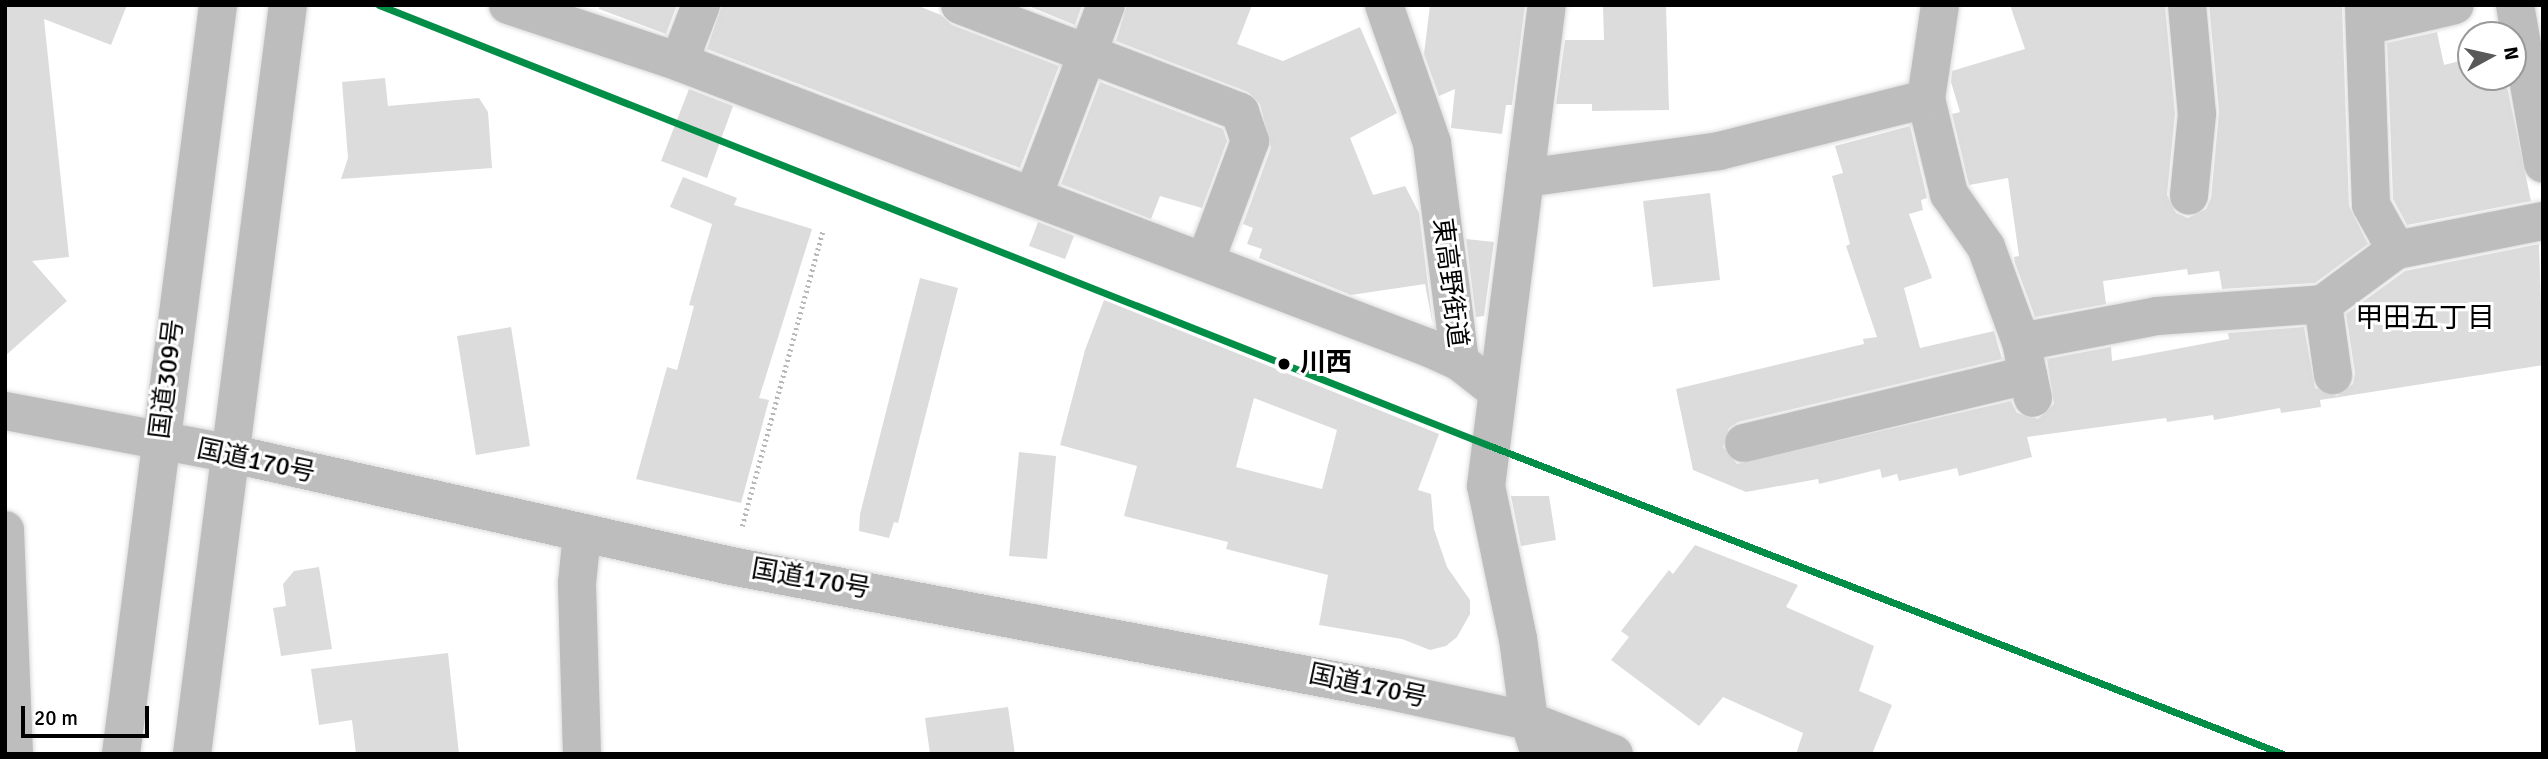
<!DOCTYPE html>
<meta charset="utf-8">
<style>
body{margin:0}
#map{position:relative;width:2548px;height:759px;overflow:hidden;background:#fff;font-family:Signika,"Noto Sans JP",sans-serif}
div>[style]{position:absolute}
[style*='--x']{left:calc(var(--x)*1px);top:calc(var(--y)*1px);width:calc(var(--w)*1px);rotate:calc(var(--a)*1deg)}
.building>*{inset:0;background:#dcdcdc}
.path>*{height:4.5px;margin-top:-2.25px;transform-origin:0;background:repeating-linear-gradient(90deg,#b8b8b8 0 2px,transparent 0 5.5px)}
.roads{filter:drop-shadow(0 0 2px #dbdbdb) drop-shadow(0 0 2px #dbdbdb)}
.minor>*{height:38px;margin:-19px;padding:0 19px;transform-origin:19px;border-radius:19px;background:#bdbdbd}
.highway>*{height:38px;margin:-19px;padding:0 19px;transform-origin:19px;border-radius:19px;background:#bdbdbd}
.rail-1>*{height:7px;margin:-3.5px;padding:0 3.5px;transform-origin:3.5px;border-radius:3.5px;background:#028e46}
.dots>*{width:19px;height:19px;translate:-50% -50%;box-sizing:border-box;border:4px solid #fff;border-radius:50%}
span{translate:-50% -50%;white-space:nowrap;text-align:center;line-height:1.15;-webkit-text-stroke:6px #fff;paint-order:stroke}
.street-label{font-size:26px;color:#000}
.stop-label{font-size:26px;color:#000;font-weight:700}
.left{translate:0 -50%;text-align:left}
.neighbourhood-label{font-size:28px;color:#000}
.frame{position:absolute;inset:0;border:7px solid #000;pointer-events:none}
.north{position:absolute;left:2457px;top:21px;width:70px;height:70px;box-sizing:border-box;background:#fff;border:2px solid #999;border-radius:50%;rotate:82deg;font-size:19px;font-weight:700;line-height:28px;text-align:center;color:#000}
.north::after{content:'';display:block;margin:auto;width:24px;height:32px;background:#595959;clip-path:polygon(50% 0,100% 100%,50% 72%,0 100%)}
.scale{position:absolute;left:21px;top:706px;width:128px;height:32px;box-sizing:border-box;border:4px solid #000;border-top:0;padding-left:9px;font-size:21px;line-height:24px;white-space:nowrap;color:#000;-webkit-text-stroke:5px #fff;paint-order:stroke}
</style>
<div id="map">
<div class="building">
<div style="clip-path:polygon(5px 5px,127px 5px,111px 45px,44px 19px,69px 257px,32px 261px,67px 301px,5px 356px)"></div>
<div style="clip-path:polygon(600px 5px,677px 5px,666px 34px,599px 9px)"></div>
<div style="clip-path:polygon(722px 5px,916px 5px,941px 15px,952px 25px,1059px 66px,1020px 168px,707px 49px)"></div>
<div style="clip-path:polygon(1026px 5px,1082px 5px,1075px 25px)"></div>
<div style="clip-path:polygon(1127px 5px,1252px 5px,1237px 44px,1283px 61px,1360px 27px,1397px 113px,1350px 138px,1373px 195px,1405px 186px,1419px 213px,1433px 325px,1425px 284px,1351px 295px,1259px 258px,1262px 249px,1247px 244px,1253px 228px,1243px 224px,1271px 148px,1260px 104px,1248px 92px,1116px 41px)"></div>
<div style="clip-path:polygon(1430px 5px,1525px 5px,1512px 105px,1506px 105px,1502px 134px,1451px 128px,1455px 89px,1439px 96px,1424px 54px)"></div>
<div style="clip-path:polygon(1666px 5px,1669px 110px,1592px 111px,1592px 104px,1556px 104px,1565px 40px,1604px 40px,1603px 6px)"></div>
<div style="clip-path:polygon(2010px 5px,2165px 5px,2175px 114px,2167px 195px,2176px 213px,2188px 218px,2206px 209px,2211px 198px,2219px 112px,2209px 5px,2342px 5px,2349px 206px,2368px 244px,2315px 283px,2222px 289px,2219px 271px,2188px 275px,2187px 269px,2103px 281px,2106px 304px,2035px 317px,2015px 263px,2014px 257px,2019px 256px,2008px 178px,1969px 185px,1952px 114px,1960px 112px,1951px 82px,1952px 71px,2025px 49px)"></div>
<div style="clip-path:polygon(2437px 32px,2444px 65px,2471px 58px,2471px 85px,2505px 77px,2531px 201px,2407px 225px,2393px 199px,2387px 43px)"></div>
<div style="clip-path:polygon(385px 78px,388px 106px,479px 98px,488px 112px,492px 168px,341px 179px,348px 158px,342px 82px)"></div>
<div style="clip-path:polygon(1100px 82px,1223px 129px,1227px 141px,1202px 208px,1160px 196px,1151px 219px,1061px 184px)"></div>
<div style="clip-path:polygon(689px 89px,733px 106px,707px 178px,661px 161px)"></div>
<div style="clip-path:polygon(1910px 126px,1927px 198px,1921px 200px,1923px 210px,1909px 214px,1932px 278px,1904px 288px,1920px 348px,1994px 331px,2002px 359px,1738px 422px,1729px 428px,1723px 447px,1737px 464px,2011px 401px,2017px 413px,2038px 419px,2054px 404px,2047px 359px,2111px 347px,2112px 361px,2229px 339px,2228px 333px,2304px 327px,2315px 388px,2337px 396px,2353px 384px,2355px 373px,2346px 314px,2405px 271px,2539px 244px,2543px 365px,2320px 400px,2321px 407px,2281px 413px,2280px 408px,2214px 420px,2213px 415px,2167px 422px,2166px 418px,2027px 437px,2032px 457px,1959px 476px,1957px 468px,1899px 481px,1897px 474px,1882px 478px,1880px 469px,1819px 484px,1818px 479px,1746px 492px,1693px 470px,1676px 389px,1864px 344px,1863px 339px,1877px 337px,1846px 246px,1850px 244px,1832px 176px,1843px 173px,1835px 146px)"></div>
<div style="clip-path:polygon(683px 177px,737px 198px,734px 205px,812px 229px,759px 398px,769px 400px,741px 503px,636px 479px,667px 367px,677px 370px,694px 306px,689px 305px,712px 224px,670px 207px)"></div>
<div style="clip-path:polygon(1710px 193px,1720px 280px,1653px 287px,1643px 201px)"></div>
<div style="clip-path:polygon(1038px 222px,1074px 236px,1065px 259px,1029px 246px)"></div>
<div style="clip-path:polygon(1466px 239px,1494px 242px,1484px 316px,1476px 317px)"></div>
<div style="clip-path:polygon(920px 278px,958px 288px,898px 523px,894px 522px,889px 538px,859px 531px,860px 514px)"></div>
<div style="clip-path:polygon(evenodd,1104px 300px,1439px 434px,1418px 490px,1431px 494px,1434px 529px,1447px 567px,1470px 600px,1470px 614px,1457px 637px,1446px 646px,1430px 650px,1402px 639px,1319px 625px,1328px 575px,1226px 549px,1228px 542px,1124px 516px,1137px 466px,1060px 445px,1085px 350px,1104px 300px,1254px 398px,1337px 430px,1322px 489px,1236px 467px,1254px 398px)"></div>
<div style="clip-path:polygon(511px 327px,530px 446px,476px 455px,457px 336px)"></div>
<div style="clip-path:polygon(1019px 452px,1056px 456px,1047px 559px,1009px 556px)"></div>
<div style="clip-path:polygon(1511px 496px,1549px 496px,1556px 540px,1521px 546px)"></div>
<div style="clip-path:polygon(1695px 545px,1798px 585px,1786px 607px,1874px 646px,1859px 691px,1892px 705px,1872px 754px,1796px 754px,1803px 733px,1723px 697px,1699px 726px,1611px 660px,1629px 637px,1621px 631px,1669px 570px,1673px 574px)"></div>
<div style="clip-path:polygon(319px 567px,332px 649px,281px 656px,273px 608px,286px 606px,283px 584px,294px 571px)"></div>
<div style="clip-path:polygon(448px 653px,459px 754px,356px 754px,352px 720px,319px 725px,311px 669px)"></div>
<div style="clip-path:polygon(1008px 707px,1015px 754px,930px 754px,925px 718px)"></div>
</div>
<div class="path">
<div style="--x:742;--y:526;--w:307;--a:-74.7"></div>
</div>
<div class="roads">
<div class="minor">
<div style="--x:508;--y:5;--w:180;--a:18.4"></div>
<div style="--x:679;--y:62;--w:803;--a:20.87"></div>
<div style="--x:1429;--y:348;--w:34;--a:24"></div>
<div style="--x:1460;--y:362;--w:47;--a:38.1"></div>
<div style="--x:960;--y:5;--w:300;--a:20.9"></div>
<div style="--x:1240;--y:112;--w:31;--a:71"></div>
<div style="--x:1250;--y:141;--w:129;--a:110.4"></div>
<div style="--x:1384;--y:5;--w:146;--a:70.8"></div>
<div style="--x:1432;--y:143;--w:221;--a:82.7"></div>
<div style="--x:1940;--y:5;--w:95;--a:98.5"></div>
<div style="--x:1926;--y:99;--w:98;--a:76.4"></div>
<div style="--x:1949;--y:194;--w:65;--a:55.1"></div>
<div style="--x:1986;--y:247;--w:101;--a:69.8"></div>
<div style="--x:2021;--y:342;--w:57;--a:77.9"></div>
<div style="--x:2187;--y:5;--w:109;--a:84.8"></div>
<div style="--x:2197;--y:114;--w:82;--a:95.6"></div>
<div style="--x:2364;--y:5;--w:200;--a:88"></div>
<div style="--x:2371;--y:205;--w:51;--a:60.9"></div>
<div style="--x:2515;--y:5;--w:161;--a:80"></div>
<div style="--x:2365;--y:26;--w:92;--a:-13.1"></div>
<div style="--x:679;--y:62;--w:61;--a:-68.9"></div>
<div style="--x:1525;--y:178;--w:196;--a:-7.9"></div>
<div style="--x:1719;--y:151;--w:213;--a:-14.1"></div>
<div style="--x:1033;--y:196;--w:204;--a:-69.1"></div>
<div style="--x:2323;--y:304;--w:72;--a:82"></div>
<div style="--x:2021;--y:342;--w:138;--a:-10.8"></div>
<div style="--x:2157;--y:316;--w:166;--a:-4.1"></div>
<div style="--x:2323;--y:304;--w:91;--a:-36.5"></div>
<div style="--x:2396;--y:250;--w:150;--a:-11.2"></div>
<div style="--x:1744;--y:443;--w:292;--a:-13.5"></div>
<div style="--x:5;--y:530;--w:224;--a:87.7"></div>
<div style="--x:582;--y:754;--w:171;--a:-91.7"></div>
<div style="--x:577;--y:583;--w:49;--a:-84.2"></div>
<div style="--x:1540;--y:754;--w:35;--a:-108"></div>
<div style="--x:1529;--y:721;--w:83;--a:-97.6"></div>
<div style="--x:1518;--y:639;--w:156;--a:-101.8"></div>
<div style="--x:1486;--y:486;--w:485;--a:-82.8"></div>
</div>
<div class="highway">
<div style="--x:5;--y:411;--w:232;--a:10.7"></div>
<div style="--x:233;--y:454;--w:510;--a:12.67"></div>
<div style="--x:731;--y:566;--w:662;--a:10.72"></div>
<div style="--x:1381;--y:689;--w:151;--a:12.2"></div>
<div style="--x:1529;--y:721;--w:91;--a:21.2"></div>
<div style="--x:121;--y:754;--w:755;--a:-82.62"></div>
<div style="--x:192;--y:754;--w:755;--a:-82.7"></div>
</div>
</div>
<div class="rail-1">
<div style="--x:379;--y:5;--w:1193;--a:21.64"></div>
<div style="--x:1488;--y:445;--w:853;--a:21.24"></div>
</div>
<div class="dots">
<div style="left:1284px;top:364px;background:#000"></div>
</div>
<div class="street-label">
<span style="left:1449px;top:283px;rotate:83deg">東高野街道</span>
<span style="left:168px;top:379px;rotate:-83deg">国道309号</span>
<span style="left:256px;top:462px;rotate:12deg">国道170号</span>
<span style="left:811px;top:580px;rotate:10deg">国道170号</span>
<span style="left:1368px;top:687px;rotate:12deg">国道170号</span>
</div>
<div class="stop-label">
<span class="left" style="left:1300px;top:364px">川西</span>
</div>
<div class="neighbourhood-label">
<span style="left:2425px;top:318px">甲田五丁目</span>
</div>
<div class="frame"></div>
<div class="north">N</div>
<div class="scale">20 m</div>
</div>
